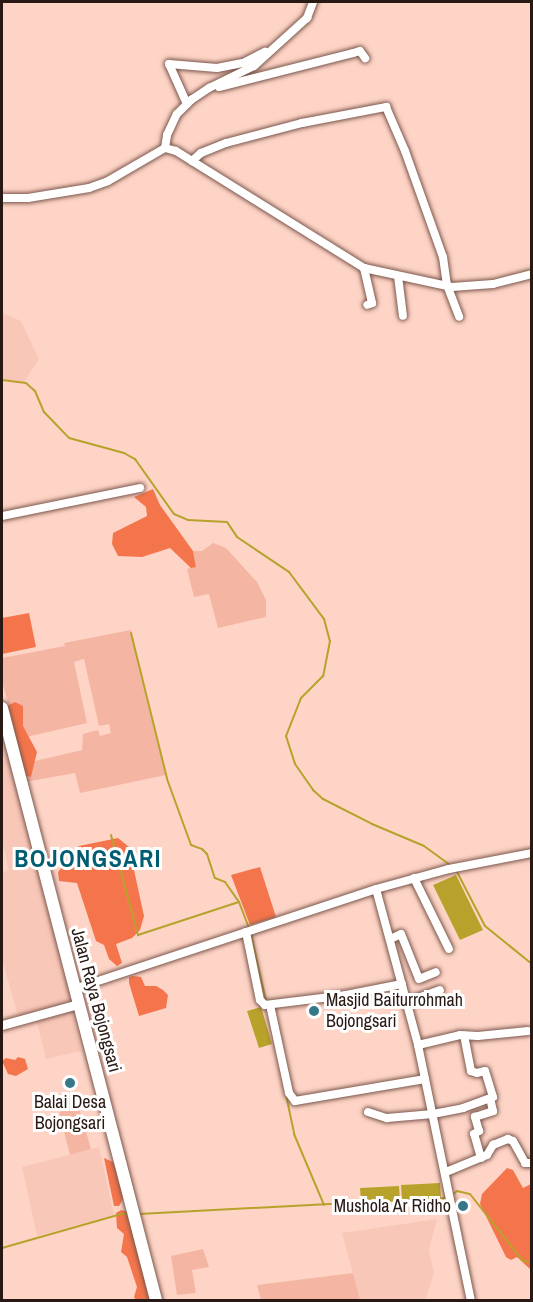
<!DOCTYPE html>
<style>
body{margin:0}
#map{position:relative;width:533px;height:1302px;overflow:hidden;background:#fed4c6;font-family:"Archivo Narrow",sans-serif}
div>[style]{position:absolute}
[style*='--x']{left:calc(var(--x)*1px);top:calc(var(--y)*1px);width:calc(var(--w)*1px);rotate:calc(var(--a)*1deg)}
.built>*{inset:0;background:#f9c7b8}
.green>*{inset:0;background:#f4b6a3}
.forest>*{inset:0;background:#f4754c}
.water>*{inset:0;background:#b8a22b}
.stream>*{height:2px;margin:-1px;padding:0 1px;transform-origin:1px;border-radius:1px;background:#b8a22b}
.roads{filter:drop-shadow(0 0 2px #7b574c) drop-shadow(0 0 2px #7b574c)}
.minor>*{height:8px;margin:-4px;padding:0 4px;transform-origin:4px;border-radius:4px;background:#fff}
.tertiary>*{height:9px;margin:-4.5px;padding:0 4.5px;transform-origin:4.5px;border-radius:4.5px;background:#fff}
.primary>*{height:12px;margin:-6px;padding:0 6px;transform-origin:6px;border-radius:6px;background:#fff}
.dots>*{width:16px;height:16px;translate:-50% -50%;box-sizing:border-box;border:3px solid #fff;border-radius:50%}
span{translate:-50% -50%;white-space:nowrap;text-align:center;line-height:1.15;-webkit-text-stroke:6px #fff;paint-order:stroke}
.street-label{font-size:18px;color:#281914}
.poi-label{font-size:18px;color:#281914}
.left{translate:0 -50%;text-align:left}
.right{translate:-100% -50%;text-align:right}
.district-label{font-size:24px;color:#015e72;font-weight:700;letter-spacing:1.5px}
.frame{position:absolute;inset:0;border:3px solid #281914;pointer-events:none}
</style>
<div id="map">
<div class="built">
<div style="clip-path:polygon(2px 313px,21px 321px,39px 359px,24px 382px,2px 380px)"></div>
<div style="clip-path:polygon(2px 725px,72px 995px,68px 1003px,18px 1016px,2px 959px,2px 873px,9px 870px,2px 840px)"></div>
<div style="clip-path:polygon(72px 1011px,81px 1051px,46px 1059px,36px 1019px)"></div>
<div style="clip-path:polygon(99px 1147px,114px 1215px,37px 1236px,22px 1167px)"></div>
<div style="clip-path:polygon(437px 1219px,429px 1250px,434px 1274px,425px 1300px,360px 1300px,342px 1233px)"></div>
</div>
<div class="green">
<div style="clip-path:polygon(213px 543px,226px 548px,257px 582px,266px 600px,266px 617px,218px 628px,209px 594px,194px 597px,187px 569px,196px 566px,193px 551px,202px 551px)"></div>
<div style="clip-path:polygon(131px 630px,166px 775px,80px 793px,75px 773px,25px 782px,23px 775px,35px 761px,82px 750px,83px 734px,98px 730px,100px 736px,111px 733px,109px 724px,99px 726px,84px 659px,74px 662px,87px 723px,18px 739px,2px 681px,2px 658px,65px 646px,64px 643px)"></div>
<div style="clip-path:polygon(79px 1108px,91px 1149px,70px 1155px,59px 1112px)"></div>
<div style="clip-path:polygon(203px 1249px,209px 1267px,192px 1270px,196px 1293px,177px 1295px,171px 1256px)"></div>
<div style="clip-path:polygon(353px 1273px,360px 1300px,261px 1300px,257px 1285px)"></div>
</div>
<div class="forest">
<div style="clip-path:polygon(153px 489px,160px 505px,193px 551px,196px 567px,191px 568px,170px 548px,142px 557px,118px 556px,112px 544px,113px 533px,147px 516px,146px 507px,134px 497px)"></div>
<div style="clip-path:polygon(29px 613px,36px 647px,2px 654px,2px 618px)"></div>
<div style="clip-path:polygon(15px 702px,23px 706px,23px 726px,37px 752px,31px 777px,23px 775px,5px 707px)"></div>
<div style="clip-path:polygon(118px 838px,129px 847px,144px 916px,140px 930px,132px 938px,116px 944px,122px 963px,117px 966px,109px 959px,104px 945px,96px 941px,77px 883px,59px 881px,58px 872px,79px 846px)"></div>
<div style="clip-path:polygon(260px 867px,276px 917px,250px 925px,231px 875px)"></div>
<div style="clip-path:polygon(133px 976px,141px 977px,145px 986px,156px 986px,163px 990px,168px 995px,166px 1008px,139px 1016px,129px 983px,129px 977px)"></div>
<div style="clip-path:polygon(18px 1057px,25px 1059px,28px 1069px,16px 1076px,8px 1074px,2px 1061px,6px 1058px,15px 1060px)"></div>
<div style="clip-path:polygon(104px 1158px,113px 1162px,117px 1171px,124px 1198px,119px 1206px,114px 1206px)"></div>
<div style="clip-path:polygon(507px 1168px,513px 1170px,523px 1188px,531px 1184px,531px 1270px,517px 1257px,511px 1260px,506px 1257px,480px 1204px,482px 1194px)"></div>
<div style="clip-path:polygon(121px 1210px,130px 1212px,156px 1300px,136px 1300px,134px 1297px,137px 1287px,127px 1257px,121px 1252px,124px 1234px,117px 1228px,116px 1213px)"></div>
</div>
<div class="water">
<div style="clip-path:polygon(456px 875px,483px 930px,460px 940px,433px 885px)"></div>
<div style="clip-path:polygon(261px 1007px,272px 1044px,259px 1048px,247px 1011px)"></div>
<div style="clip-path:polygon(440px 1183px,441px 1198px,402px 1200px,401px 1185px)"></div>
<div style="clip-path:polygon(399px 1186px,400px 1200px,361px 1202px,360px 1188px)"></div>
</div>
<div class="stream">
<div style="--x:2;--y:380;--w:24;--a:7"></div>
<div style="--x:26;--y:383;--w:12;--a:42"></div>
<div style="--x:35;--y:391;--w:23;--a:67"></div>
<div style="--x:44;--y:412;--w:36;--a:46"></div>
<div style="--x:69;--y:438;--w:57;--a:15.3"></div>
<div style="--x:124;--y:453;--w:13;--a:29"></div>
<div style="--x:135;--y:459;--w:67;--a:54.7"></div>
<div style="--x:174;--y:514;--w:15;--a:23"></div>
<div style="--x:188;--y:520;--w:39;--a:3"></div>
<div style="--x:227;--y:522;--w:18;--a:56"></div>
<div style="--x:237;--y:537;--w:63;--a:33.9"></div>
<div style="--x:289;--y:572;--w:59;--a:53.3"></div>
<div style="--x:324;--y:619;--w:23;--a:75"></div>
<div style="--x:330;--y:641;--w:36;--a:101"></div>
<div style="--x:323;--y:676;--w:31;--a:135"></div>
<div style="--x:301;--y:698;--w:41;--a:111.5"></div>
<div style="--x:286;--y:736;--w:29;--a:72"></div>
<div style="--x:295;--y:764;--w:32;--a:55"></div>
<div style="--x:313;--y:790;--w:13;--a:42"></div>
<div style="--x:323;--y:799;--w:55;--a:27"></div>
<div style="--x:372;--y:824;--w:56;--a:22.9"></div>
<div style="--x:424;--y:846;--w:34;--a:36"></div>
<div style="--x:131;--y:633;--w:150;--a:76.1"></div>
<div style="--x:167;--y:779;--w:70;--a:70"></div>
<div style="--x:191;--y:845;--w:12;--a:20"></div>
<div style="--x:202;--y:849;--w:7;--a:45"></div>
<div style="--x:207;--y:854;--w:25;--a:72"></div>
<div style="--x:215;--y:878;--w:11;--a:22"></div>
<div style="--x:225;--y:882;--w:24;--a:55"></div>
<div style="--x:239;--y:902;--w:28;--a:69"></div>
<div style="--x:111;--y:835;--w:104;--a:74.9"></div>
<div style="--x:138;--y:935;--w:106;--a:-18.1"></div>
<div style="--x:456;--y:870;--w:63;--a:62.6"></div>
<div style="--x:485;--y:926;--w:60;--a:39"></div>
<div style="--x:251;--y:934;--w:69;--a:77.4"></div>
<div style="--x:286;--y:1095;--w:40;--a:78"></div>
<div style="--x:294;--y:1134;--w:77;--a:67.1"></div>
<div style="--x:452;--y:1195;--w:6;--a:-39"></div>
<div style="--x:457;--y:1191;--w:13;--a:13"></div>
<div style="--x:470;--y:1194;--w:85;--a:51.7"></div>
<div style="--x:523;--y:1261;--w:9;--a:6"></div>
<div style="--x:139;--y:1214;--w:309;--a:-3"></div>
<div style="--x:2;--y:1248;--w:124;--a:-15.9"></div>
<div style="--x:121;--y:1214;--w:10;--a:0"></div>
</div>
<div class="roads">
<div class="minor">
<div style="--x:219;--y:87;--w:138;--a:-14.2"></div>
<div style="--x:353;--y:53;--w:7;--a:-16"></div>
<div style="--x:360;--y:51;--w:9;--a:54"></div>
<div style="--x:187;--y:104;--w:44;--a:-114.2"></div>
<div style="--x:169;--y:64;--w:48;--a:4.8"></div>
<div style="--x:217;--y:68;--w:26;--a:-11"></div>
<div style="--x:243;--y:63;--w:25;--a:-27"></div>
<div style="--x:165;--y:148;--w:13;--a:-81"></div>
<div style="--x:167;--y:135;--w:23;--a:-65"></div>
<div style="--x:177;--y:114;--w:20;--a:-45"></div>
<div style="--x:191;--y:100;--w:22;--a:-34"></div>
<div style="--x:209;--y:88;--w:50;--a:-26.1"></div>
<div style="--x:254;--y:66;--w:72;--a:-42.2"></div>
<div style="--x:307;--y:18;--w:17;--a:-69"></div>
<div style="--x:192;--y:161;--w:12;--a:-42"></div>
<div style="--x:201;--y:153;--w:27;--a:-22"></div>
<div style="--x:226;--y:143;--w:79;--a:-14.7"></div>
<div style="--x:302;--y:123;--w:86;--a:-10.8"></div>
<div style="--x:386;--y:107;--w:48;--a:66.6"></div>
<div style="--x:405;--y:151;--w:113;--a:70.3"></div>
<div style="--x:443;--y:257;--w:28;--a:82"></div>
<div style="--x:447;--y:285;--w:34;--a:69"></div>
<div style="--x:2;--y:198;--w:26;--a:0"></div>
<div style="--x:28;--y:198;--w:62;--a:-9.3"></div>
<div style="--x:89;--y:188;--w:20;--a:-20"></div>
<div style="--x:108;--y:181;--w:66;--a:-30.1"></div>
<div style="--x:165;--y:148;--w:11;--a:15"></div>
<div style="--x:176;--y:151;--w:221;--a:31.9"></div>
<div style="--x:364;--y:268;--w:90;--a:12.2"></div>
<div style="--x:452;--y:287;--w:41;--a:-4.2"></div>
<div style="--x:493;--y:284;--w:40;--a:-14.4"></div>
<div style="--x:364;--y:268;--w:36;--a:77"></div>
<div style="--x:372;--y:303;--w:5;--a:158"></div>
<div style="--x:398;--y:276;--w:40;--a:82.9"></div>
<div style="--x:2;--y:516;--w:141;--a:-11.5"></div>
<div style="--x:414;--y:878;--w:79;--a:63.8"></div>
<div style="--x:376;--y:889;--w:162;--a:74.9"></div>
<div style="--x:418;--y:1045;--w:260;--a:78.3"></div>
<div style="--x:246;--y:932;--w:69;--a:78.4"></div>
<div style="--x:260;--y:1000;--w:7;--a:45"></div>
<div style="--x:265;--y:1005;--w:82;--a:-7"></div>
<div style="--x:346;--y:995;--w:57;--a:-11.1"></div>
<div style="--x:390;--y:939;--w:12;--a:-24"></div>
<div style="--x:401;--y:934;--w:48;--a:68.2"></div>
<div style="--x:419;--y:979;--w:18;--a:-22"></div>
<div style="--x:74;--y:989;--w:318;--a:-18.3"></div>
<div style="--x:376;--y:889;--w:76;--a:-15.3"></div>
<div style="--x:449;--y:869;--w:85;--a:-10.9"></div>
<div style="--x:407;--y:1002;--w:35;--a:-20"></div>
<div style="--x:270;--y:1005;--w:90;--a:77.8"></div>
<div style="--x:289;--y:1093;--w:10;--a:53"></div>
<div style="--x:295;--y:1101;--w:132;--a:-9.6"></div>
<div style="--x:418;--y:1045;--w:43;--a:-13.4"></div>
<div style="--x:460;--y:1035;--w:18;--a:3"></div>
<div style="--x:478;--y:1036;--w:50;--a:-5.7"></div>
<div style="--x:368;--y:1112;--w:20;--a:18"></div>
<div style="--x:387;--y:1118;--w:46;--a:-5"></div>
<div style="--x:433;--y:1114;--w:31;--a:-11"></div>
<div style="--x:463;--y:1108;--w:32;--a:-20"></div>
<div style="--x:493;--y:1097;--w:27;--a:-107"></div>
<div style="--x:485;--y:1071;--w:8;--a:166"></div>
<div style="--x:477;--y:1073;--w:6;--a:-162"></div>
<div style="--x:471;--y:1071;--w:36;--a:-101"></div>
<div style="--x:481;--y:1158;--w:25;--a:-106"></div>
<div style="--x:474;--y:1134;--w:6;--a:-31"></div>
<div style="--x:479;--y:1131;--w:15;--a:-106"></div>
<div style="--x:475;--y:1117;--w:19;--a:-18"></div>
<div style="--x:493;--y:1111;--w:13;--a:-103"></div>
<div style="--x:446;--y:1172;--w:44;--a:-22.5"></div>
<div style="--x:487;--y:1155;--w:12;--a:-59"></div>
<div style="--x:493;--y:1145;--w:16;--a:-22"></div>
<div style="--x:508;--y:1139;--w:5;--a:22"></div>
<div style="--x:513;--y:1141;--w:25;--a:61"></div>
<div style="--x:525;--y:1163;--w:7;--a:0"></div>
</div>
<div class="tertiary">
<div style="--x:2;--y:1025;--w:79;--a:-15.4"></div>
</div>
<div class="primary">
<div style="--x:2;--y:708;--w:612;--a:75.42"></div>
</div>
</div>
<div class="dots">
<div style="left:314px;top:1011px;background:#367889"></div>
<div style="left:70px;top:1083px;background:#367889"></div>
<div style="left:463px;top:1206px;background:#367889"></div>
</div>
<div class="street-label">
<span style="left:96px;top:1000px;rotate:75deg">Jalan Raya Bojongsari</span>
</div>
<div class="poi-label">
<span class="left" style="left:326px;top:1011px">Masjid Baiturrohmah<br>Bojongsari</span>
<span style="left:70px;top:1113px">Balai Desa<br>Bojongsari</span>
<span class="right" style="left:451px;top:1206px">Mushola Ar Ridho</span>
</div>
<div class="district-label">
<span style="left:88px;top:859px">BOJONGSARI</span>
</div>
<div class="frame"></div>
</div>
